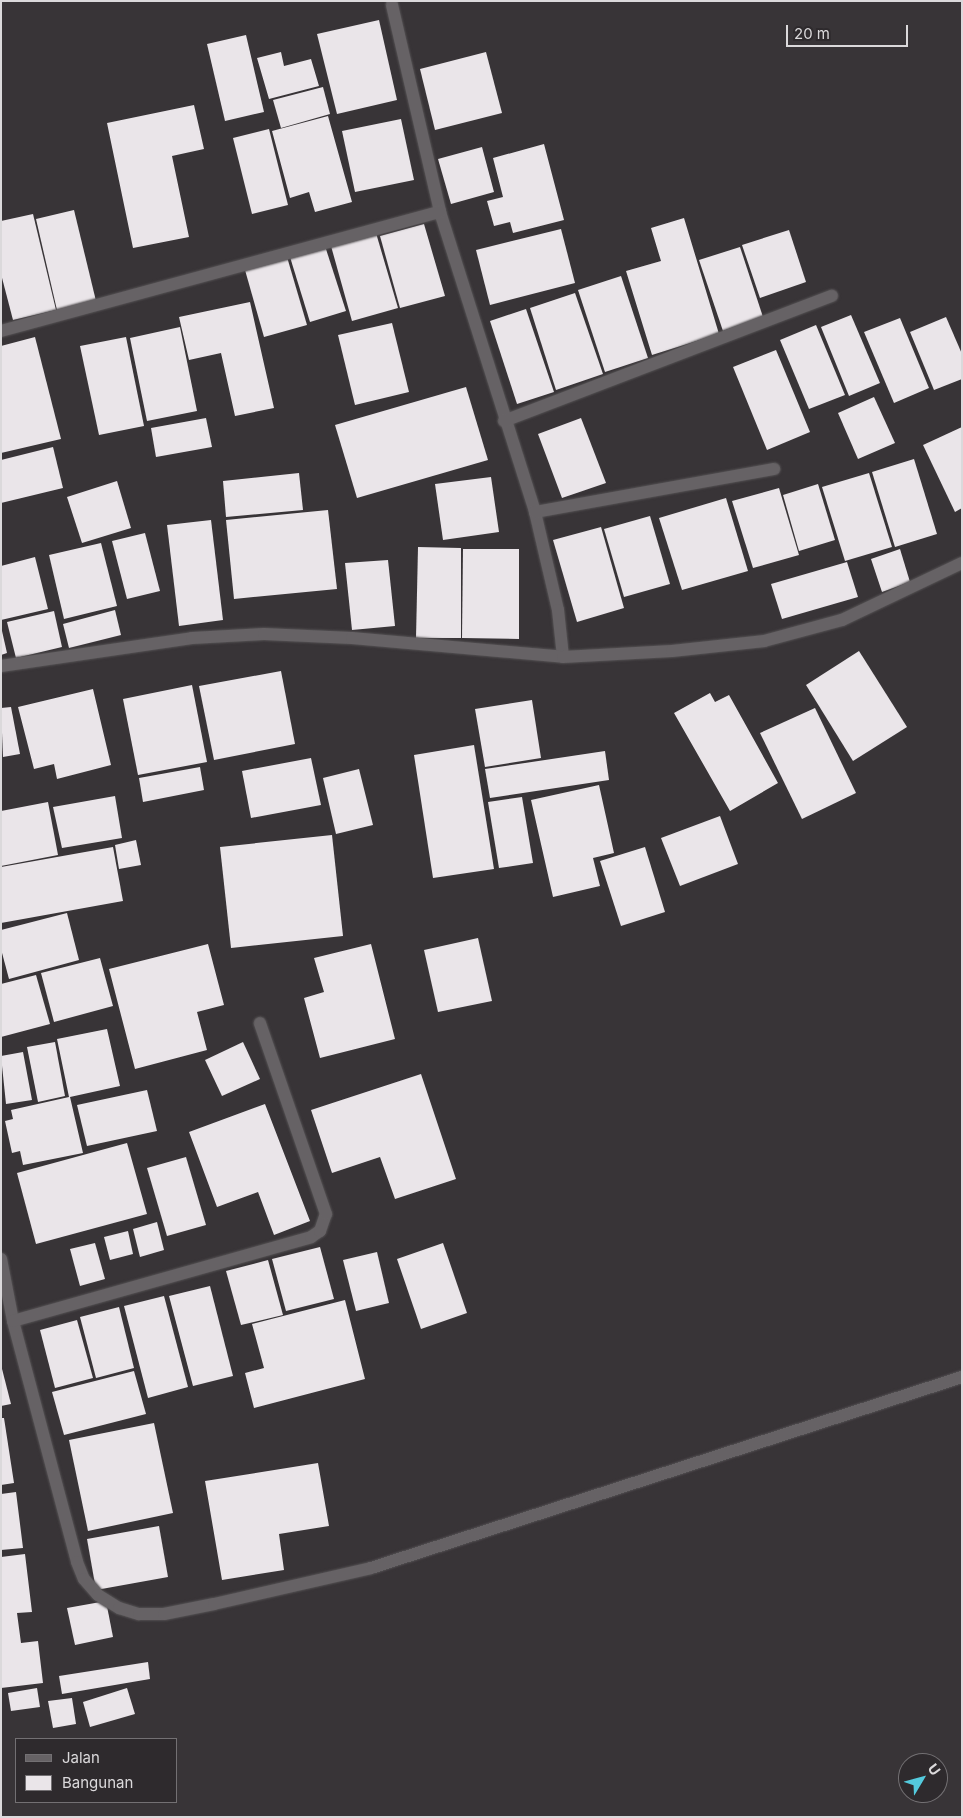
<!DOCTYPE html>
<style>
body{margin:0}
#map{position:relative;width:963px;height:1818px;overflow:hidden;background:#383437;font-family:Inter,sans-serif}
div>[style]{position:absolute}
[style*='--x']{left:calc(var(--x)*1px);top:calc(var(--y)*1px);width:calc(var(--w)*1px);rotate:calc(var(--a)*1deg)}
.building>*{inset:0;background:#eae5e9}
.roads{filter:drop-shadow(0 0 1px #545153) drop-shadow(0 0 1px #545153)}
.minor>*{height:12px;margin:-6px;padding:0 6px;transform-origin:6px;border-radius:6px;background:#666265}
span{translate:-50% -50%;white-space:nowrap;text-align:center;line-height:1.15;-webkit-text-stroke:5px #2e2a2d;paint-order:stroke}
.frame{position:absolute;inset:0;border:2px solid #dbd9db;pointer-events:none}
.legend{position:absolute;left:15px;top:1738px;width:162px;height:65px;box-sizing:border-box;background:#2e2a2d;border:1px solid #737073;margin:0;padding:6px 9px;list-style:none;font-size:15px;color:#dbd9db}
.legend li{display:flex;align-items:center;gap:10px;height:25px}
.legend b{width:25px;border:1px solid #737073}
.north{position:absolute;left:898px;top:1753px;width:50px;height:50px;box-sizing:border-box;background:#2e2a2d;border:1px solid #737073;border-radius:50%;rotate:53deg;font-size:14px;font-weight:700;line-height:20px;text-align:center;color:#dbd9db}
.north::after{content:'';display:block;margin:auto;width:18px;height:22px;background:#54cadd;clip-path:polygon(50% 0,100% 100%,50% 72%,0 100%)}
.scale{position:absolute;left:786px;top:25px;width:122px;height:22px;box-sizing:border-box;border:2px solid #dbd9db;border-top:0;padding-left:6px;font-size:15px;line-height:18px;white-space:nowrap;color:#dbd9db;-webkit-text-stroke:4px #2e2a2d;paint-order:stroke}
</style>
<div id="map">
<div class="building">
<div style="clip-path:polygon(379px 20px,397px 100px,337px 114px,317px 34px)"></div>
<div style="clip-path:polygon(246px 35px,264px 112px,225px 121px,207px 44px)"></div>
<div style="clip-path:polygon(281px 52px,284px 66px,311px 59px,319px 86px,269px 99px,257px 58px)"></div>
<div style="clip-path:polygon(486px 52px,502px 113px,435px 130px,420px 69px)"></div>
<div style="clip-path:polygon(323px 87px,330px 114px,281px 128px,273px 100px)"></div>
<div style="clip-path:polygon(194px 105px,204px 149px,172px 156px,189px 237px,133px 248px,107px 123px)"></div>
<div style="clip-path:polygon(328px 116px,352px 202px,315px 212px,309px 192px,290px 198px,272px 131px)"></div>
<div style="clip-path:polygon(401px 119px,414px 180px,355px 192px,342px 131px)"></div>
<div style="clip-path:polygon(269px 129px,288px 205px,252px 214px,233px 138px)"></div>
<div style="clip-path:polygon(544px 144px,564px 220px,513px 233px,510px 222px,494px 226px,487px 201px,503px 197px,493px 158px)"></div>
<div style="clip-path:polygon(482px 147px,494px 192px,451px 204px,438px 159px)"></div>
<div style="clip-path:polygon(74px 210px,96px 301px,57px 310px,36px 219px)"></div>
<div style="clip-path:polygon(33px 214px,56px 310px,13px 320px,1px 274px,1px 221px)"></div>
<div style="clip-path:polygon(684px 218px,719px 334px,652px 355px,626px 271px,661px 261px,651px 228px)"></div>
<div style="clip-path:polygon(424px 224px,445px 296px,400px 308px,380px 236px)"></div>
<div style="clip-path:polygon(561px 229px,575px 283px,490px 305px,476px 250px)"></div>
<div style="clip-path:polygon(789px 230px,806px 282px,760px 298px,742px 245px)"></div>
<div style="clip-path:polygon(376px 233px,398px 308px,352px 321px,331px 246px)"></div>
<div style="clip-path:polygon(325px 246px,346px 311px,310px 322px,290px 257px)"></div>
<div style="clip-path:polygon(740px 247px,763px 317px,723px 331px,699px 260px)"></div>
<div style="clip-path:polygon(287px 257px,307px 325px,264px 337px,245px 270px)"></div>
<div style="clip-path:polygon(621px 276px,648px 358px,605px 372px,578px 290px)"></div>
<div style="clip-path:polygon(575px 293px,603px 374px,556px 390px,530px 308px)"></div>
<div style="clip-path:polygon(250px 302px,274px 408px,235px 416px,221px 353px,189px 360px,179px 317px)"></div>
<div style="clip-path:polygon(526px 309px,554px 392px,517px 404px,490px 321px)"></div>
<div style="clip-path:polygon(851px 315px,880px 383px,849px 396px,821px 327px)"></div>
<div style="clip-path:polygon(946px 317px,962px 354px,962px 379px,934px 390px,910px 332px)"></div>
<div style="clip-path:polygon(900px 318px,929px 388px,894px 403px,864px 332px)"></div>
<div style="clip-path:polygon(392px 323px,409px 392px,355px 405px,338px 335px)"></div>
<div style="clip-path:polygon(816px 325px,845px 395px,809px 409px,780px 340px)"></div>
<div style="clip-path:polygon(180px 327px,197px 411px,147px 421px,130px 338px)"></div>
<div style="clip-path:polygon(35px 337px,61px 439px,1px 453px,1px 346px)"></div>
<div style="clip-path:polygon(126px 337px,144px 426px,99px 435px,80px 346px)"></div>
<div style="clip-path:polygon(776px 350px,810px 432px,767px 450px,733px 367px)"></div>
<div style="clip-path:polygon(466px 387px,488px 460px,357px 498px,335px 425px)"></div>
<div style="clip-path:polygon(874px 397px,895px 443px,858px 459px,838px 413px)"></div>
<div style="clip-path:polygon(206px 418px,212px 447px,156px 457px,151px 428px)"></div>
<div style="clip-path:polygon(581px 418px,606px 483px,562px 498px,538px 434px)"></div>
<div style="clip-path:polygon(962px 427px,962px 508px,955px 512px,923px 445px)"></div>
<div style="clip-path:polygon(53px 447px,63px 488px,1px 503px,1px 460px)"></div>
<div style="clip-path:polygon(914px 459px,937px 534px,895px 547px,872px 472px)"></div>
<div style="clip-path:polygon(299px 473px,303px 510px,226px 517px,223px 481px)"></div>
<div style="clip-path:polygon(869px 473px,892px 547px,845px 561px,822px 487px)"></div>
<div style="clip-path:polygon(491px 477px,499px 532px,443px 540px,435px 484px)"></div>
<div style="clip-path:polygon(117px 481px,131px 528px,82px 543px,67px 497px)"></div>
<div style="clip-path:polygon(818px 484px,835px 540px,799px 551px,783px 495px)"></div>
<div style="clip-path:polygon(779px 488px,799px 555px,753px 568px,732px 501px)"></div>
<div style="clip-path:polygon(726px 498px,748px 571px,682px 590px,659px 518px)"></div>
<div style="clip-path:polygon(328px 510px,337px 589px,234px 599px,226px 520px)"></div>
<div style="clip-path:polygon(650px 516px,670px 584px,624px 597px,604px 529px)"></div>
<div style="clip-path:polygon(211px 520px,223px 620px,179px 626px,167px 525px)"></div>
<div style="clip-path:polygon(601px 527px,624px 608px,577px 622px,553px 540px)"></div>
<div style="clip-path:polygon(145px 533px,160px 591px,127px 599px,112px 541px)"></div>
<div style="clip-path:polygon(101px 543px,117px 606px,64px 619px,49px 555px)"></div>
<div style="clip-path:polygon(418px 547px,461px 548px,461px 638px,416px 638px)"></div>
<div style="clip-path:polygon(463px 549px,519px 549px,519px 639px,462px 638px)"></div>
<div style="clip-path:polygon(900px 549px,910px 582px,882px 592px,871px 559px)"></div>
<div style="clip-path:polygon(35px 557px,48px 609px,1px 620px,1px 566px)"></div>
<div style="clip-path:polygon(388px 560px,395px 626px,352px 630px,345px 563px)"></div>
<div style="clip-path:polygon(847px 562px,858px 597px,782px 619px,771px 584px)"></div>
<div style="clip-path:polygon(115px 610px,121px 635px,69px 648px,63px 624px)"></div>
<div style="clip-path:polygon(54px 611px,62px 647px,16px 658px,7px 622px)"></div>
<div style="clip-path:polygon(2px 631px,7px 653px,1px 655px,1px 632px)"></div>
<div style="clip-path:polygon(859px 651px,907px 727px,853px 761px,806px 685px)"></div>
<div style="clip-path:polygon(281px 671px,295px 744px,214px 760px,199px 686px)"></div>
<div style="clip-path:polygon(192px 685px,207px 762px,138px 775px,123px 699px)"></div>
<div style="clip-path:polygon(93px 689px,111px 765px,57px 779px,54px 764px,34px 769px,18px 707px)"></div>
<div style="clip-path:polygon(710px 693px,715px 702px,729px 695px,778px 783px,730px 811px,674px 713px)"></div>
<div style="clip-path:polygon(532px 700px,541px 758px,485px 767px,475px 709px)"></div>
<div style="clip-path:polygon(11px 707px,20px 754px,3px 757px,1px 708px)"></div>
<div style="clip-path:polygon(815px 708px,856px 793px,802px 819px,760px 733px)"></div>
<div style="clip-path:polygon(474px 745px,494px 869px,433px 878px,414px 755px)"></div>
<div style="clip-path:polygon(605px 751px,609px 780px,490px 798px,485px 769px)"></div>
<div style="clip-path:polygon(311px 758px,321px 805px,251px 818px,242px 771px)"></div>
<div style="clip-path:polygon(200px 767px,204px 790px,143px 802px,139px 778px)"></div>
<div style="clip-path:polygon(359px 769px,373px 825px,336px 834px,323px 778px)"></div>
<div style="clip-path:polygon(599px 785px,614px 853px,593px 858px,600px 886px,553px 897px,531px 800px)"></div>
<div style="clip-path:polygon(115px 796px,122px 838px,62px 848px,53px 807px)"></div>
<div style="clip-path:polygon(522px 797px,533px 863px,499px 868px,488px 802px)"></div>
<div style="clip-path:polygon(48px 802px,58px 855px,1px 866px,1px 811px)"></div>
<div style="clip-path:polygon(720px 816px,738px 864px,680px 886px,661px 838px)"></div>
<div style="clip-path:polygon(332px 835px,343px 936px,231px 948px,220px 847px)"></div>
<div style="clip-path:polygon(136px 840px,141px 865px,119px 869px,115px 845px)"></div>
<div style="clip-path:polygon(113px 847px,123px 901px,1px 923px,1px 867px)"></div>
<div style="clip-path:polygon(645px 847px,665px 912px,621px 926px,600px 861px)"></div>
<div style="clip-path:polygon(67px 913px,79px 960px,9px 979px,1px 949px,1px 930px)"></div>
<div style="clip-path:polygon(478px 938px,492px 1001px,438px 1012px,424px 950px)"></div>
<div style="clip-path:polygon(208px 944px,224px 1005px,197px 1012px,207px 1050px,135px 1069px,109px 969px)"></div>
<div style="clip-path:polygon(371px 944px,395px 1039px,320px 1058px,304px 998px,324px 992px,314px 958px)"></div>
<div style="clip-path:polygon(100px 958px,113px 1006px,54px 1022px,41px 973px)"></div>
<div style="clip-path:polygon(36px 975px,50px 1024px,1px 1037px,1px 984px)"></div>
<div style="clip-path:polygon(107px 1029px,120px 1086px,70px 1097px,83px 1153px,23px 1165px,20px 1151px,12px 1153px,5px 1121px,13px 1119px,11px 1110px,69px 1097px,57px 1039px)"></div>
<div style="clip-path:polygon(55px 1042px,65px 1096px,38px 1102px,27px 1047px)"></div>
<div style="clip-path:polygon(243px 1042px,260px 1079px,222px 1096px,205px 1060px)"></div>
<div style="clip-path:polygon(23px 1052px,32px 1100px,6px 1104px,1px 1056px)"></div>
<div style="clip-path:polygon(421px 1074px,456px 1179px,395px 1199px,380px 1157px,332px 1173px,311px 1110px)"></div>
<div style="clip-path:polygon(147px 1090px,157px 1131px,87px 1146px,77px 1105px)"></div>
<div style="clip-path:polygon(265px 1104px,310px 1221px,274px 1235px,258px 1192px,217px 1207px,189px 1132px)"></div>
<div style="clip-path:polygon(127px 1143px,147px 1214px,36px 1244px,17px 1173px)"></div>
<div style="clip-path:polygon(186px 1157px,206px 1225px,167px 1236px,147px 1168px)"></div>
<div style="clip-path:polygon(157px 1222px,164px 1250px,140px 1257px,133px 1229px)"></div>
<div style="clip-path:polygon(128px 1231px,133px 1254px,110px 1260px,104px 1237px)"></div>
<div style="clip-path:polygon(95px 1243px,105px 1279px,80px 1286px,70px 1249px)"></div>
<div style="clip-path:polygon(443px 1243px,467px 1313px,421px 1329px,397px 1259px)"></div>
<div style="clip-path:polygon(320px 1247px,334px 1299px,286px 1311px,272px 1259px)"></div>
<div style="clip-path:polygon(377px 1252px,389px 1303px,356px 1311px,343px 1260px)"></div>
<div style="clip-path:polygon(268px 1260px,283px 1315px,241px 1325px,226px 1271px)"></div>
<div style="clip-path:polygon(210px 1286px,233px 1376px,193px 1386px,169px 1296px)"></div>
<div style="clip-path:polygon(164px 1296px,188px 1387px,148px 1398px,124px 1306px)"></div>
<div style="clip-path:polygon(345px 1300px,365px 1379px,254px 1408px,245px 1373px,264px 1368px,252px 1324px)"></div>
<div style="clip-path:polygon(119px 1307px,134px 1368px,96px 1378px,80px 1317px)"></div>
<div style="clip-path:polygon(77px 1320px,93px 1378px,55px 1388px,40px 1330px)"></div>
<div style="clip-path:polygon(1px 1365px,11px 1404px,1px 1406px)"></div>
<div style="clip-path:polygon(134px 1371px,146px 1414px,64px 1435px,52px 1392px)"></div>
<div style="clip-path:polygon(1px 1418px,4px 1418px,14px 1483px,1px 1485px)"></div>
<div style="clip-path:polygon(154px 1423px,173px 1513px,88px 1531px,69px 1440px)"></div>
<div style="clip-path:polygon(318px 1463px,329px 1526px,279px 1534px,284px 1570px,222px 1580px,205px 1481px)"></div>
<div style="clip-path:polygon(16px 1492px,23px 1548px,1px 1550px,1px 1494px)"></div>
<div style="clip-path:polygon(159px 1526px,168px 1577px,96px 1590px,87px 1539px)"></div>
<div style="clip-path:polygon(25px 1554px,32px 1612px,17px 1613px,21px 1643px,38px 1641px,43px 1683px,1px 1688px,1px 1557px)"></div>
<div style="clip-path:polygon(106px 1601px,113px 1637px,75px 1645px,67px 1608px)"></div>
<div style="clip-path:polygon(148px 1662px,150px 1679px,62px 1694px,59px 1676px)"></div>
<div style="clip-path:polygon(37px 1688px,40px 1707px,11px 1711px,8px 1693px)"></div>
<div style="clip-path:polygon(127px 1688px,135px 1714px,90px 1727px,83px 1702px)"></div>
<div style="clip-path:polygon(72px 1698px,76px 1724px,53px 1728px,48px 1701px)"></div>
</div>
<div class="roads">
<div class="minor">
<div style="--x:392;--y:5;--w:212;--a:76.9"></div>
<div style="--x:440;--y:212;--w:315;--a:72.4"></div>
<div style="--x:535;--y:512;--w:101;--a:76.8"></div>
<div style="--x:558;--y:610;--w:47;--a:83.9"></div>
<div style="--x:1;--y:331;--w:455;--a:-15.2"></div>
<div style="--x:504;--y:421;--w:351;--a:-20.9"></div>
<div style="--x:535;--y:512;--w:243;--a:-10.2"></div>
<div style="--x:1;--y:666;--w:193;--a:-8.3"></div>
<div style="--x:192;--y:638;--w:72;--a:-3.2"></div>
<div style="--x:264;--y:634;--w:88;--a:2.6"></div>
<div style="--x:352;--y:638;--w:212;--a:5.1"></div>
<div style="--x:563;--y:657;--w:109;--a:-3.2"></div>
<div style="--x:672;--y:651;--w:93;--a:-6.2"></div>
<div style="--x:764;--y:641;--w:81;--a:-15.1"></div>
<div style="--x:842;--y:620;--w:133;--a:-25.4"></div>
<div style="--x:1;--y:1259;--w:63;--a:79"></div>
<div style="--x:13;--y:1321;--w:249;--a:75.1"></div>
<div style="--x:77;--y:1562;--w:18;--a:68"></div>
<div style="--x:84;--y:1579;--w:21;--a:49"></div>
<div style="--x:98;--y:1595;--w:25;--a:32"></div>
<div style="--x:119;--y:1608;--w:21;--a:17"></div>
<div style="--x:139;--y:1614;--w:25;--a:0"></div>
<div style="--x:164;--y:1614;--w:51;--a:-11.3"></div>
<div style="--x:214;--y:1604;--w:161;--a:-12.9"></div>
<div style="--x:371;--y:1568;--w:621;--a:-17.91"></div>
<div style="--x:13;--y:1321;--w:310;--a:-15.7"></div>
<div style="--x:311;--y:1237;--w:11;--a:-34"></div>
<div style="--x:320;--y:1231;--w:18;--a:-71"></div>
<div style="--x:326;--y:1214;--w:202;--a:-109.1"></div>
</div>
</div>
<div class="frame"></div>
<ul class="legend">
<li><b style="height:6px;background:#666265"></b>Jalan</li>
<li><b style="height:14px;background:#eae5e9"></b>Bangunan</li>
</ul>
<div class="north">U</div>
<div class="scale">20 m</div>
</div>
